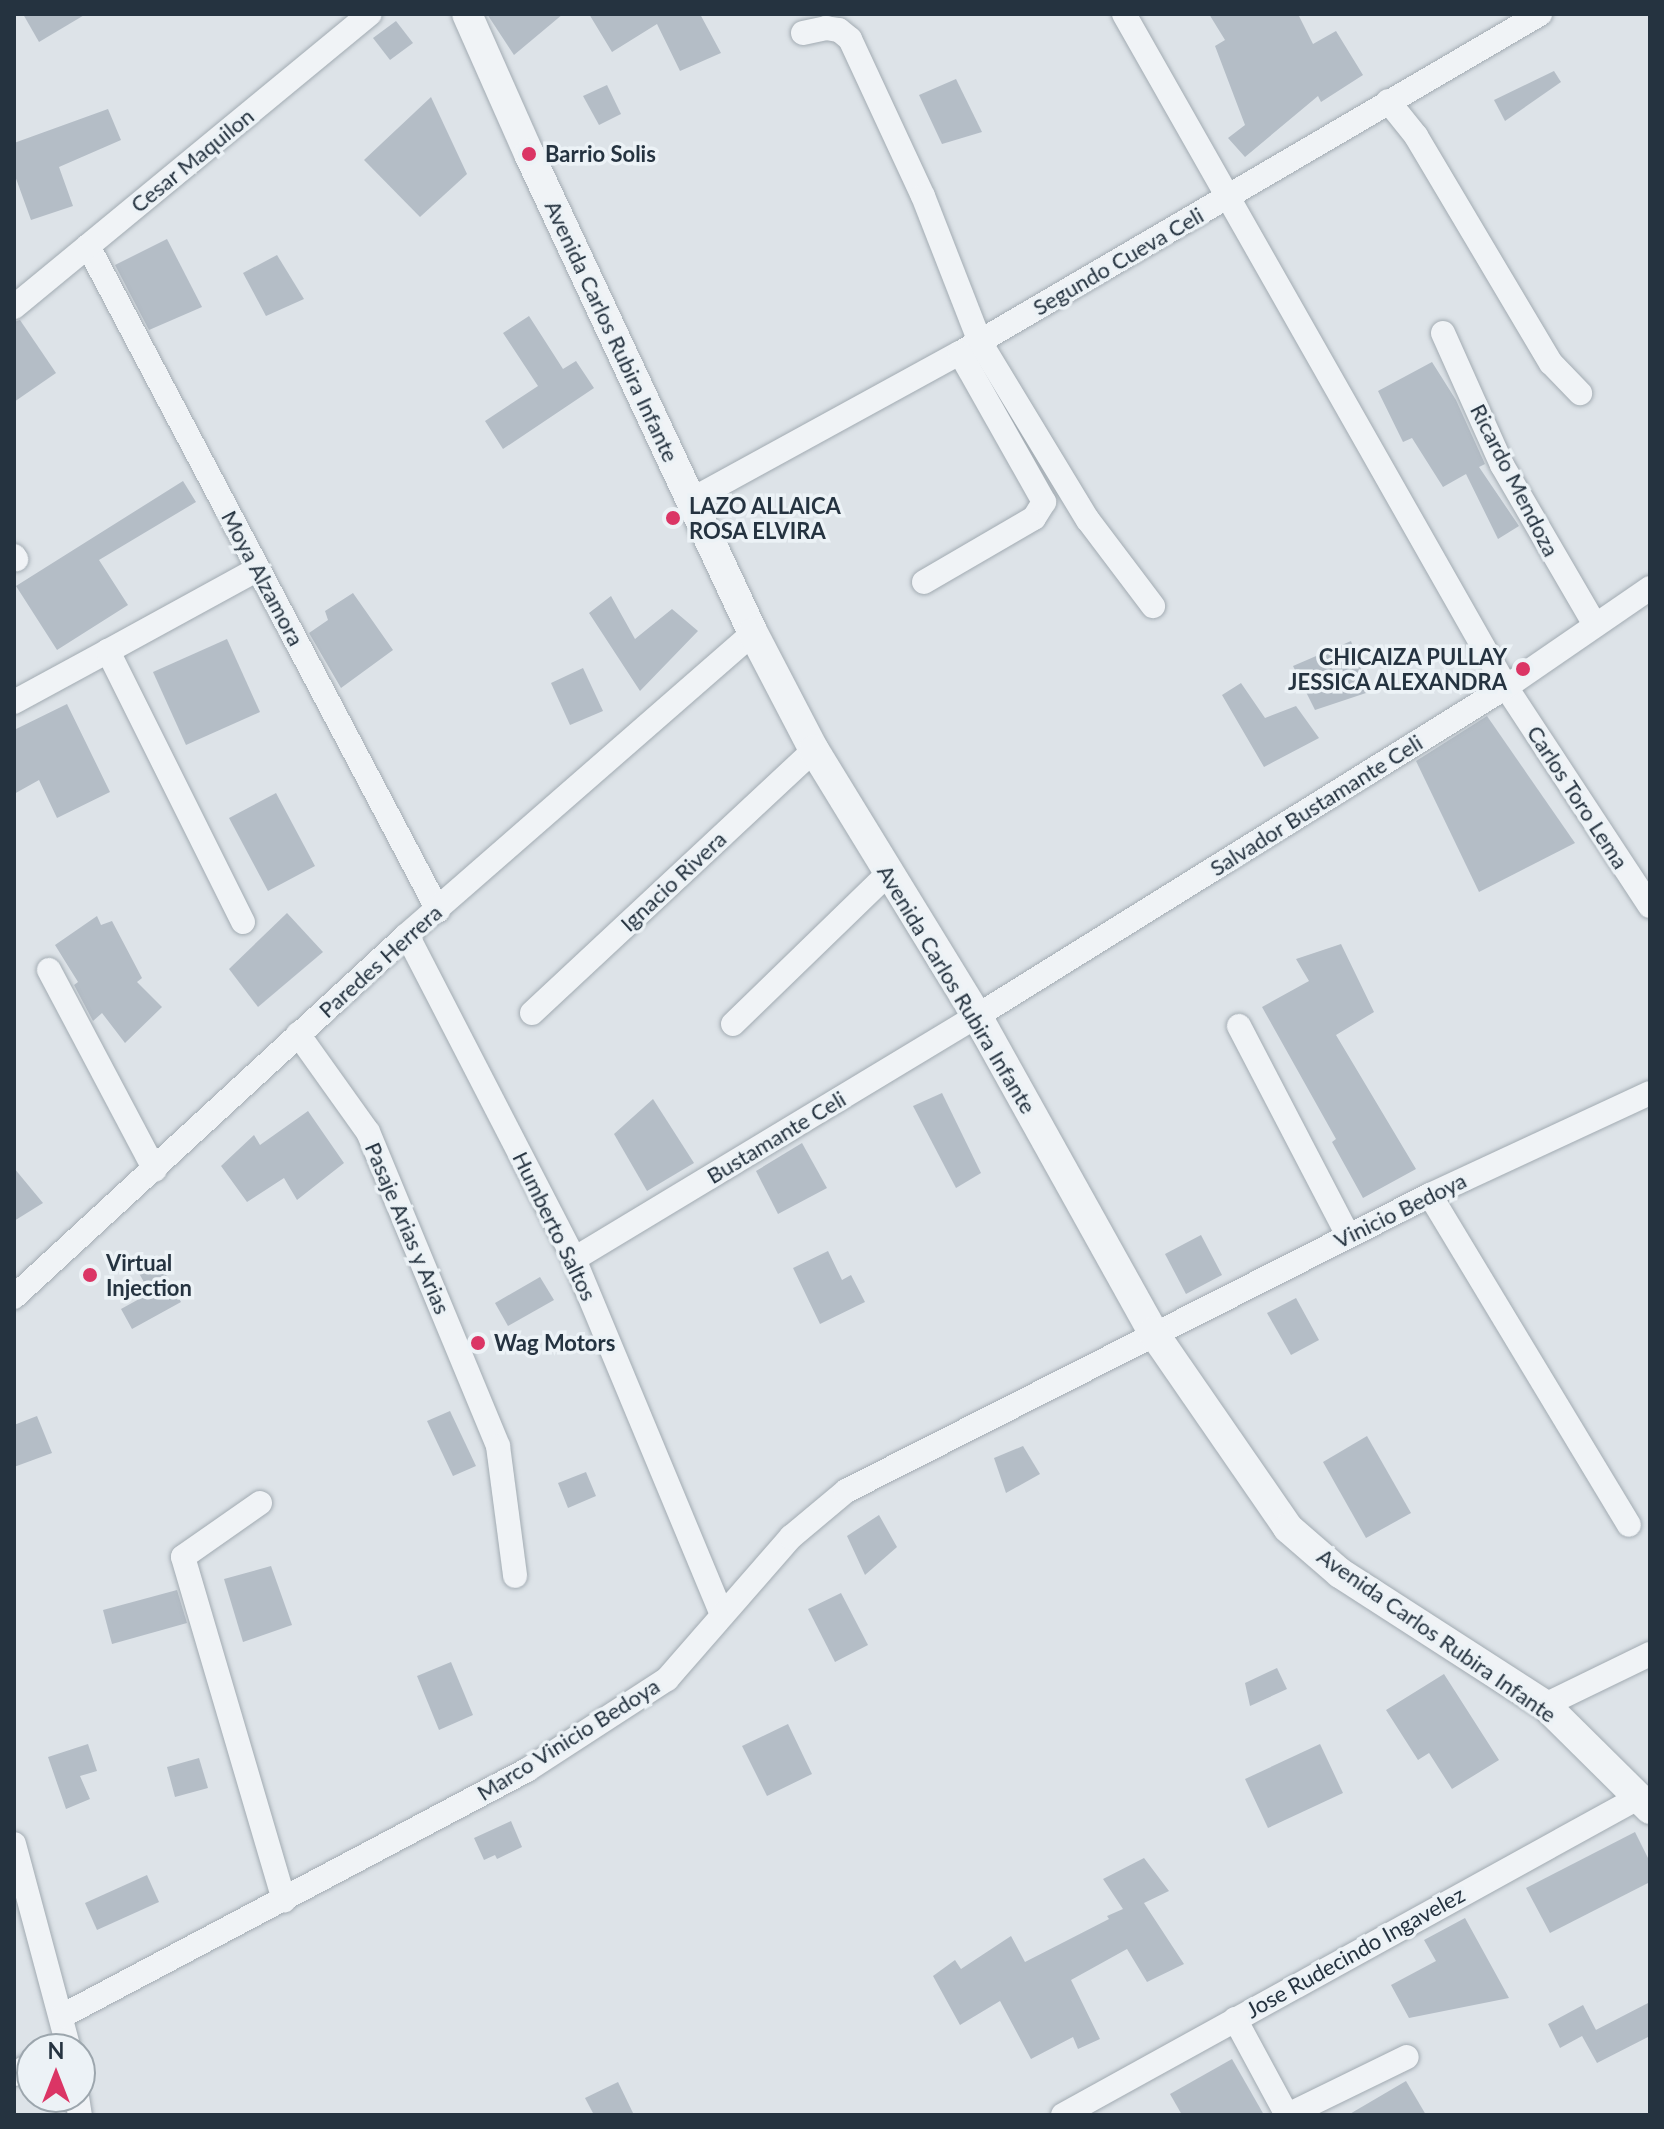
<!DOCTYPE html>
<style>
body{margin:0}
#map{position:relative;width:1664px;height:2129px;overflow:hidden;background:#dde3e8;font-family:Lato,sans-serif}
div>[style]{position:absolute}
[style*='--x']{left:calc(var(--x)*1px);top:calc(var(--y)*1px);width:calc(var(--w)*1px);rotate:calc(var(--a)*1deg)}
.building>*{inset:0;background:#b4bdc6}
.roads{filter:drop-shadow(0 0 2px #a2abb2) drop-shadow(0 0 2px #a2abb2)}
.minor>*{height:24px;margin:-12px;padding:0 12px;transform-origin:12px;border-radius:12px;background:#f0f3f6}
.tertiary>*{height:30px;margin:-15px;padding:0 15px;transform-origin:15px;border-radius:15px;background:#f0f3f6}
.dots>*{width:22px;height:22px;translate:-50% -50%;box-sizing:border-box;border:4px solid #ecf2f6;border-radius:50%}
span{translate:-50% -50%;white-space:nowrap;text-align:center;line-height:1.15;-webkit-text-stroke:7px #ecf2f6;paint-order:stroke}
.poi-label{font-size:22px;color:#253340;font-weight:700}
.left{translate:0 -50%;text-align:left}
.right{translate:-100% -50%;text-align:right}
.street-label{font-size:22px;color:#253340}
.frame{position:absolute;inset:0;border:16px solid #253340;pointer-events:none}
.north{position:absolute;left:16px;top:2033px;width:80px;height:80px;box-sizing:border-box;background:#ecf2f6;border:2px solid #9ca6ad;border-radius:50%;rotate:0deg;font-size:22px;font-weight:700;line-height:32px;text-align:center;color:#253340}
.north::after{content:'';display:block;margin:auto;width:28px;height:36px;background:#db3565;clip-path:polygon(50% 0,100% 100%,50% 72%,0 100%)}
</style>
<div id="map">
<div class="building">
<div style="clip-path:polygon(23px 14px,86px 14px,39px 42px)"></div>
<div style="clip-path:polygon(487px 14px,563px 14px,514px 55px)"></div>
<div style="clip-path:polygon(589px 14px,700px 14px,721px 53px,680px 71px,657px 24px,612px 52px)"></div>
<div style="clip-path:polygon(1209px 14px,1298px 14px,1313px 44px,1336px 31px,1363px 75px,1321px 102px,1318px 96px,1245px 157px,1228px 138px,1245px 125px,1215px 46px,1225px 40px)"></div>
<div style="clip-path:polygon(396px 21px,413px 43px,390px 60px,373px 38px)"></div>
<div style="clip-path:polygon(1554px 71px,1561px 82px,1505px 121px,1494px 100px)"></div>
<div style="clip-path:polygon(956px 79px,982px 132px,942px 144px,919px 95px)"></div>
<div style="clip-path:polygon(607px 85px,621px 114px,599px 125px,583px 96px)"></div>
<div style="clip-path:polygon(431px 97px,467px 174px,420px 217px,364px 160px)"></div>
<div style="clip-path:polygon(108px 109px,121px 140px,59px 167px,73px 206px,31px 220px,14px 173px,14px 143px)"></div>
<div style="clip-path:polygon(167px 239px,202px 307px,149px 330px,115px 265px)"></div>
<div style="clip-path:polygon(277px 255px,304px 299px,266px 316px,243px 273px)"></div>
<div style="clip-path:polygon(529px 316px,563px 369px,576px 361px,594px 388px,503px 449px,485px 421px,538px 386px,503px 333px)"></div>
<div style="clip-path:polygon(20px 320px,56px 373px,14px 402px,14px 322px)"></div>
<div style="clip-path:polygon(1432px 362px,1456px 400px,1485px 464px,1479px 467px,1519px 526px,1498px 539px,1466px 474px,1443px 487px,1412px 438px,1403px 442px,1378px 391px)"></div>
<div style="clip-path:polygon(183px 481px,196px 502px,99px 560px,128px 605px,57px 650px,16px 586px)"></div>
<div style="clip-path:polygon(353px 593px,393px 650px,341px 688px,309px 633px,328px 620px,325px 611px)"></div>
<div style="clip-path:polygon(611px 596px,635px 639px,672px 609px,698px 631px,640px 691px,589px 613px)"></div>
<div style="clip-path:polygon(227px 639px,260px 712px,186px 745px,153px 672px)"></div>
<div style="clip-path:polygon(1351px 641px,1369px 692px,1315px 710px,1293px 666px)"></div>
<div style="clip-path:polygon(583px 668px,603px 711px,570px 725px,551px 683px)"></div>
<div style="clip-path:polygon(1241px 683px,1265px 718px,1296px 706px,1319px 738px,1264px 767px,1222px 695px)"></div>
<div style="clip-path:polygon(67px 704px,110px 792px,57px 818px,39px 780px,14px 794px,14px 730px)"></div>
<div style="clip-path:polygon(1487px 716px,1575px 843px,1479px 892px,1416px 761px)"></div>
<div style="clip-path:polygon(276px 793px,315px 866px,268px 891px,229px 818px)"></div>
<div style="clip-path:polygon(287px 913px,323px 952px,258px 1007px,229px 969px)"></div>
<div style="clip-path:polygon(97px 916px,101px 925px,112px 921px,142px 978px,137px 982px,162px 1007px,125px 1043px,102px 1013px,93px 1021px,74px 985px,78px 982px,55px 945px)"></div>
<div style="clip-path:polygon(1341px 944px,1374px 1012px,1336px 1035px,1416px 1169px,1363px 1198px,1332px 1142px,1336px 1139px,1262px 1007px,1309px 981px,1296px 959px)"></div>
<div style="clip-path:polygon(942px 1093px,981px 1173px,956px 1188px,913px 1106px)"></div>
<div style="clip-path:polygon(653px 1099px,694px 1163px,647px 1191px,614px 1134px)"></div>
<div style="clip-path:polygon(308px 1111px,344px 1163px,297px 1200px,284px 1178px,247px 1202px,221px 1166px,254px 1135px,260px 1145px)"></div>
<div style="clip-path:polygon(802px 1143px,827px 1188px,778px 1214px,756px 1171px)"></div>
<div style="clip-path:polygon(14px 1168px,43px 1203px,14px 1221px)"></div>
<div style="clip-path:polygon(1201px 1235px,1222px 1275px,1186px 1294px,1165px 1254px)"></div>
<div style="clip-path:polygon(828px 1251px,842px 1280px,851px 1275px,865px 1302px,820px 1324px,793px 1268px)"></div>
<div style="clip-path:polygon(155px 1255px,181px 1302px,132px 1329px,121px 1309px,150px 1293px,135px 1266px)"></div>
<div style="clip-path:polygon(540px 1277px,554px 1300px,508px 1326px,495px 1303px)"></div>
<div style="clip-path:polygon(1296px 1298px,1319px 1340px,1291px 1355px,1267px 1313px)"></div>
<div style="clip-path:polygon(450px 1411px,476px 1466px,453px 1476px,427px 1421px)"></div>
<div style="clip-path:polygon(37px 1416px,52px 1453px,14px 1467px,14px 1425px)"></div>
<div style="clip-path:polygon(1367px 1436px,1411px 1513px,1366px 1538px,1323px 1462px)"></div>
<div style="clip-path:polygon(1023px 1446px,1040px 1474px,1006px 1493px,994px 1458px)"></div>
<div style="clip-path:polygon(586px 1472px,596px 1496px,568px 1508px,558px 1483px)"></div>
<div style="clip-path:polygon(879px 1515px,897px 1547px,865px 1575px,847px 1536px)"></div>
<div style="clip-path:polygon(271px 1566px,292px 1625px,243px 1642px,224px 1579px)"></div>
<div style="clip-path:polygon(177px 1590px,187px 1623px,112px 1644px,103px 1610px)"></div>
<div style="clip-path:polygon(841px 1593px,868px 1645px,835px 1662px,808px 1609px)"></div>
<div style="clip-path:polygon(451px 1662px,473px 1715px,439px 1730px,417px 1676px)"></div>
<div style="clip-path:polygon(1277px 1668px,1287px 1689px,1250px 1706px,1245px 1683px)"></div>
<div style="clip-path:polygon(1444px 1674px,1499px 1760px,1452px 1789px,1429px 1753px,1418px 1760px,1386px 1710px)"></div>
<div style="clip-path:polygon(788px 1724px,812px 1774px,767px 1796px,742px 1746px)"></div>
<div style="clip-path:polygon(88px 1744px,97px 1771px,80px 1776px,90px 1799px,66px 1809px,48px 1757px)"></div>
<div style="clip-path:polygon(1320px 1744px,1343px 1793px,1268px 1828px,1245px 1779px)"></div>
<div style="clip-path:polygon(199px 1758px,208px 1788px,175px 1797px,167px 1767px)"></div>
<div style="clip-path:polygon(511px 1821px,522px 1847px,497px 1859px,495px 1855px,484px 1860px,474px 1838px)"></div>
<div style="clip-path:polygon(1635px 1832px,1650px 1862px,1650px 1882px,1550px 1933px,1526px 1888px)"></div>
<div style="clip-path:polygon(1144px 1858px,1169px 1891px,1144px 1903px,1184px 1964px,1147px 1982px,1127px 1949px,1071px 1980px,1100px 2039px,1078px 2049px,1073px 2037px,1031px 2059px,1000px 2001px,960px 2025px,933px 1976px,955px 1960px,961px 1969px,1011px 1936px,1025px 1962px,1109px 1919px,1107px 1916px,1123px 1909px,1103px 1879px)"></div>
<div style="clip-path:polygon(147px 1875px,159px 1902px,97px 1930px,85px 1903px)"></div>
<div style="clip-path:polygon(1465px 1918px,1509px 1998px,1409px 2018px,1391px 1985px,1436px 1961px,1424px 1940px)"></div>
<div style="clip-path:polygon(1650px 2002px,1650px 2036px,1597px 2063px,1582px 2036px,1560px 2048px,1548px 2024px,1583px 2005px,1596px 2030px,1590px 2033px)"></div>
<div style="clip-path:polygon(1232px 2059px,1264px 2115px,1182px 2115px,1170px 2094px)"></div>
<div style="clip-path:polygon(1406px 2081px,1426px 2115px,1348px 2115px)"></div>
<div style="clip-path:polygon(618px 2082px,634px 2115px,594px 2115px,585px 2098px)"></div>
</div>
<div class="roads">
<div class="minor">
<div style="--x:1124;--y:14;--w:774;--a:60.42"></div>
<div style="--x:1506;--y:687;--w:262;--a:56.7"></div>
<div style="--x:803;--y:33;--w:24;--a:-12"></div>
<div style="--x:826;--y:28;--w:13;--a:9"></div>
<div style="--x:839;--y:30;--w:14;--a:39"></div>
<div style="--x:850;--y:39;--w:173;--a:65.1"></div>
<div style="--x:923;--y:196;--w:157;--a:68.7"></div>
<div style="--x:980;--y:342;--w:208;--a:58.8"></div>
<div style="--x:1088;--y:520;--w:108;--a:52.9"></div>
<div style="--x:1388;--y:101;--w:45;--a:51.3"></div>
<div style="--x:1416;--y:136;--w:264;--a:59.3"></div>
<div style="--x:1551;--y:363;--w:42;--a:46"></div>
<div style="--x:88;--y:246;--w:751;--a:62.21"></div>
<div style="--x:14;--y:307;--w:461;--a:-39.5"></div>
<div style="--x:1443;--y:333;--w:145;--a:65.9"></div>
<div style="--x:1502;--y:465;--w:183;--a:59.8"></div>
<div style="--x:691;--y:500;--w:307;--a:-28.7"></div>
<div style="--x:960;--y:353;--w:672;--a:-30.31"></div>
<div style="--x:14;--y:556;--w:4;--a:56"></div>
<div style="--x:924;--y:582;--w:127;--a:-30.2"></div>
<div style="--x:1034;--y:518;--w:19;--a:-58"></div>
<div style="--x:1044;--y:502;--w:171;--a:-119.4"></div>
<div style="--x:14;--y:702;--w:107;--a:-28.5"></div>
<div style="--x:243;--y:922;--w:303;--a:-116.5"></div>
<div style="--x:108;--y:651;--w:171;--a:-28.7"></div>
<div style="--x:407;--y:935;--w:365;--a:62.7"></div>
<div style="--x:574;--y:1259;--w:385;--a:67.4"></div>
<div style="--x:49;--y:970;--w:226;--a:62.1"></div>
<div style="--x:532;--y:1013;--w:386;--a:-43"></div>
<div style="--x:733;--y:1024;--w:217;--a:-44.1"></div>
<div style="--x:1239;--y:1026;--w:236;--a:62.5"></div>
<div style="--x:298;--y:1034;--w:120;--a:54.5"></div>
<div style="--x:368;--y:1132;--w:340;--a:67.5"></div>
<div style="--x:498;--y:1446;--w:131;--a:82.5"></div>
<div style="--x:1430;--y:1195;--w:385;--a:58.9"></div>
<div style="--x:574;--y:1259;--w:471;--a:-31.1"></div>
<div style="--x:977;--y:1016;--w:623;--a:-31.88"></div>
<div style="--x:1506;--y:687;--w:175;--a:-34.5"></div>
<div style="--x:14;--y:1297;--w:534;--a:-42.65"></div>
<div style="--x:407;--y:935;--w:459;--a:-41.1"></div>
<div style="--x:260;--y:1503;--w:94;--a:145"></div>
<div style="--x:183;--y:1557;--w:358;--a:73.6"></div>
<div style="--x:1545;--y:1705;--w:117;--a:-25.9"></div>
<div style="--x:14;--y:1844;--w:212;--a:75"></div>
<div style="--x:62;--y:2016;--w:526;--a:-27.88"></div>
<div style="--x:527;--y:1770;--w:167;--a:-33"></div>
<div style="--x:667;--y:1679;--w:189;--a:-48.9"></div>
<div style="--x:791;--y:1537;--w:72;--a:-39.9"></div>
<div style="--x:846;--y:1491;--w:655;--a:-26.88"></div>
<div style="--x:1430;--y:1195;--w:242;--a:-24.9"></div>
<div style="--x:1235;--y:2019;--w:109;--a:61.6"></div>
<div style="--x:14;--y:2074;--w:21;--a:-29"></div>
<div style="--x:77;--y:2097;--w:18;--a:81"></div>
<div style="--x:1063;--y:2115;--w:660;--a:-28.89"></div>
<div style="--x:1288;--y:2115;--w:132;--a:-26"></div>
</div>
<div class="tertiary">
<div style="--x:467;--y:14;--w:153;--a:66.1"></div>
<div style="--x:529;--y:154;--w:529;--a:64.94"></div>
<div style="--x:753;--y:633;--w:132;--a:62.5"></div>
<div style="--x:814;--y:750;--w:312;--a:58.5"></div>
<div style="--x:977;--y:1016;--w:362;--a:60.9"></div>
<div style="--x:1153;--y:1332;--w:238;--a:55.4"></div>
<div style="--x:1288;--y:1528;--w:69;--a:40.9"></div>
<div style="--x:1340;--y:1573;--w:244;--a:32.8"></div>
<div style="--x:1545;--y:1705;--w:148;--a:44.7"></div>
</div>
</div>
<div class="dots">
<div style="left:529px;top:154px;background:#db3565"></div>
<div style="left:673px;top:518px;background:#db3565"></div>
<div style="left:1523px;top:669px;background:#db3565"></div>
<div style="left:90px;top:1275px;background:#db3565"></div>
<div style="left:478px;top:1343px;background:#db3565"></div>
</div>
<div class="poi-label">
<span class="left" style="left:545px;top:154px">Barrio Solis</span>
<span class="left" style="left:689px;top:518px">LAZO ALLAICA<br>ROSA ELVIRA</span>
<span class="right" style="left:1507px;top:669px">CHICAIZA PULLAY<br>JESSICA ALEXANDRA</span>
<span class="left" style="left:106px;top:1275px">Virtual<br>Injection</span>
<span class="left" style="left:494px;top:1343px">Wag Motors</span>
</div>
<div class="street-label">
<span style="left:192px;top:160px;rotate:-39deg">Cesar Maquilon</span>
<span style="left:1118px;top:261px;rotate:-30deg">Segundo Cueva Celi</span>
<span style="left:612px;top:331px;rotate:65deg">Avenida Carlos Rubira Infante</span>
<span style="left:1515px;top:480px;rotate:63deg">Ricardo Mendoza</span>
<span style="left:263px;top:578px;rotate:62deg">Moya Alzamora</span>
<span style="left:1578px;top:797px;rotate:57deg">Carlos Toro Lema</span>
<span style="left:1316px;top:805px;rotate:-32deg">Salvador Bustamante Celi</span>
<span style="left:673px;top:881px;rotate:-43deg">Ignacio Rivera</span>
<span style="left:380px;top:961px;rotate:-42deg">Paredes Herrera</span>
<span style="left:957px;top:989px;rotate:59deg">Avenida Carlos Rubira Infante</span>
<span style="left:776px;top:1137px;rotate:-31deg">Bustamante Celi</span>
<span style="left:1400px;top:1210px;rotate:-26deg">Vinicio Bedoya</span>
<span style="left:555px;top:1226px;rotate:64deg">Humberto Saltos</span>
<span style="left:408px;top:1228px;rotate:67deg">Pasaje Arias y Arias</span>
<span style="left:1437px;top:1635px;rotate:35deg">Avenida Carlos Rubira Infante</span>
<span style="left:568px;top:1739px;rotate:-32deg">Marco Vinicio Bedoya</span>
<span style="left:1355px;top:1952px;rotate:-29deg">Jose Rudecindo Ingavelez</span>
</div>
<div class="frame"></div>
<div class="north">N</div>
</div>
